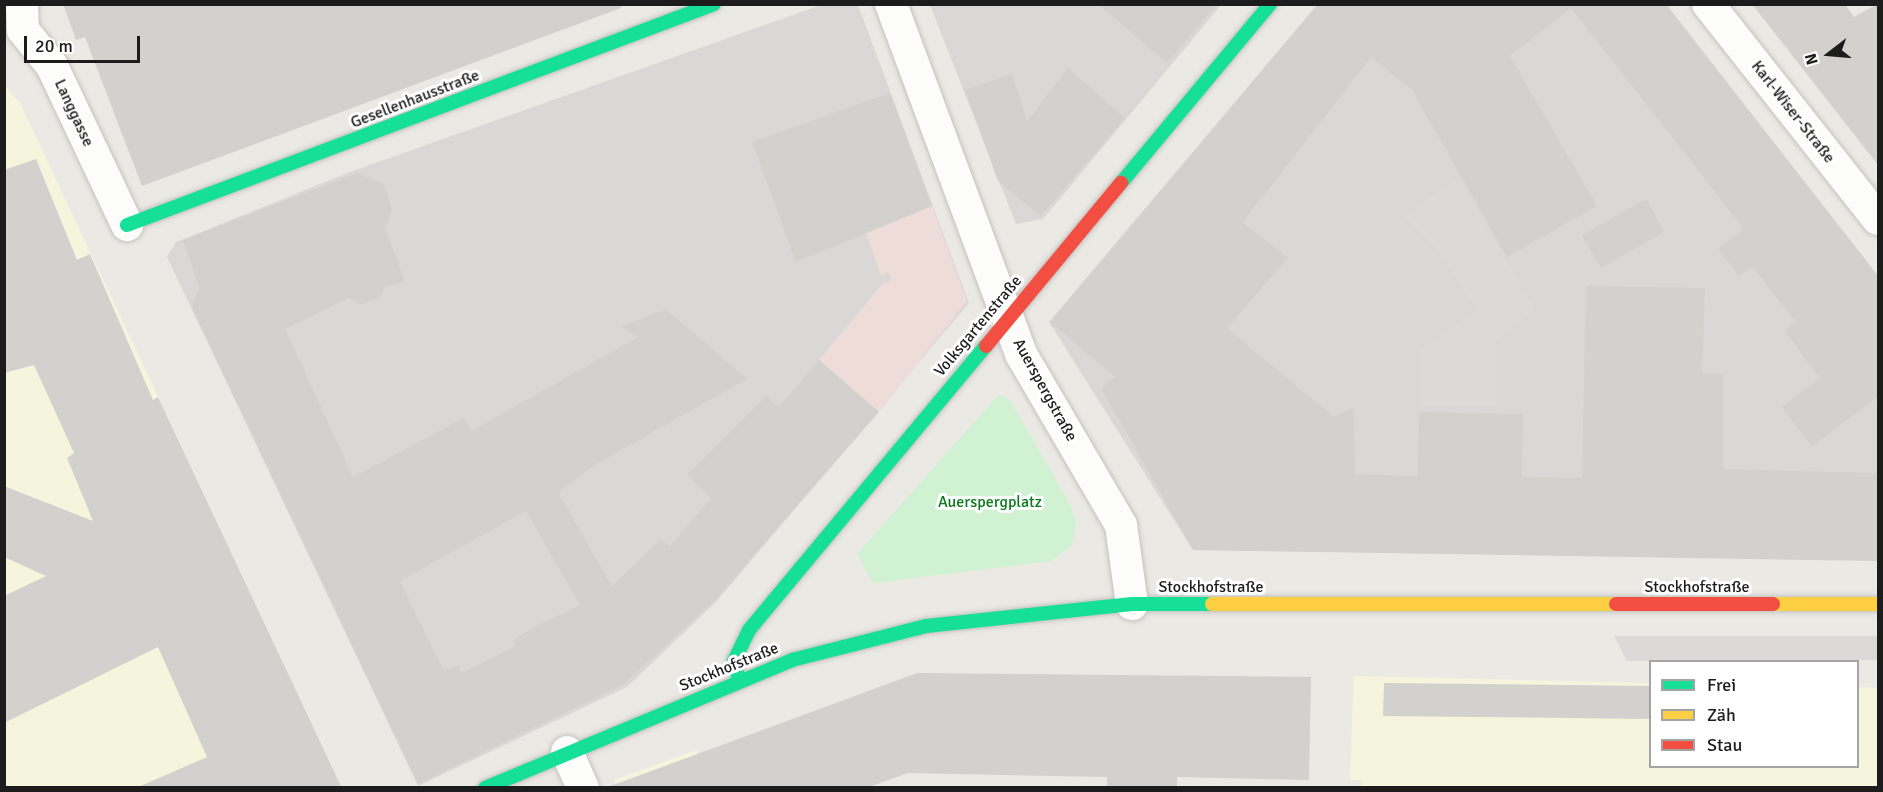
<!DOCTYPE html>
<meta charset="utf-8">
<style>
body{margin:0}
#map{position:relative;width:1883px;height:792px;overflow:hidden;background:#ebe9e4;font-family:Signika,sans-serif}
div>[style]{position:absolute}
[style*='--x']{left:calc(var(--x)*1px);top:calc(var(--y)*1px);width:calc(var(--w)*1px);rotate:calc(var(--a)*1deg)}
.residential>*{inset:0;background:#dad8d6}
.commercial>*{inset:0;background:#eddcd8}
.education>*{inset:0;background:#f5f5dd}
.park>*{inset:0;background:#d1f2d2}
.parking>*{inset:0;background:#dbdad8}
.building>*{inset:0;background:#d3d1cd}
.roads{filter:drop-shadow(0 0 2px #c3c2c0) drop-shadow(0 0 2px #c3c2c0)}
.street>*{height:32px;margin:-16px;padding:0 16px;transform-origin:16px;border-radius:16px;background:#fcfcfb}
.fast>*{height:14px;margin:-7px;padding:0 7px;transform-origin:7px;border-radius:7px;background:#16e098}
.slow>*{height:14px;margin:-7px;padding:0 7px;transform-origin:7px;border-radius:7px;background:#ffcf43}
.jam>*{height:14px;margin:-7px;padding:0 7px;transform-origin:7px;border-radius:7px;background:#f24e42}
span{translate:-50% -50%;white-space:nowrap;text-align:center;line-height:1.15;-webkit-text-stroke:6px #fff;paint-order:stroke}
.street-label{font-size:16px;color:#1c1c1c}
.park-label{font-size:16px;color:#097a1a}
.frame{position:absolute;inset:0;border:6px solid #1c1c1c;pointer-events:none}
.legend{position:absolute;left:1649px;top:660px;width:210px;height:108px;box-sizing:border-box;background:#fff;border:2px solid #a4a4a4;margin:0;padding:8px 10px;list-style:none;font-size:18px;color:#1c1c1c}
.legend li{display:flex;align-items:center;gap:12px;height:30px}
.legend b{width:30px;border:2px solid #a4a4a4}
.north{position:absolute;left:1799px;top:24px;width:60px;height:60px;-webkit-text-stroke:4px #fff;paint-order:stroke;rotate:254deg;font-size:16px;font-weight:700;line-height:24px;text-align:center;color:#1c1c1c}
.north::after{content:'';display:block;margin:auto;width:21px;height:27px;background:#1c1c1c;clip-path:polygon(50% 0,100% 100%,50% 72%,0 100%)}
.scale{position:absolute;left:24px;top:36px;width:116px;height:27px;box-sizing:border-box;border:3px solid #1c1c1c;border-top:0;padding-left:8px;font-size:18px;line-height:21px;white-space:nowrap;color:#1c1c1c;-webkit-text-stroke:4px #fff;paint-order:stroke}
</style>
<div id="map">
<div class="residential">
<div style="clip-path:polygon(821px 5px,858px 5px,969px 303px,716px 602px,627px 687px,418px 786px,167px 257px,176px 242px,350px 172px)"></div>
<div style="clip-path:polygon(930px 5px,1221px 5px,1043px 219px,1016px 224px)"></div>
<div style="clip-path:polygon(1317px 5px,1666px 5px,1878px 276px,1878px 560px,1193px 550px,1049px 322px)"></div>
</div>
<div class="commercial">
<div style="clip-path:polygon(932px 206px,967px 301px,879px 412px,819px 360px,883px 283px,891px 281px,889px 273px,881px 275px,865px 231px)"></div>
</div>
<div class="education">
<div style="clip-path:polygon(4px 85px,20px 103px,342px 787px,5px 787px)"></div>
<div style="clip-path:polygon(1354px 676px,1650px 683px,1650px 766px,1858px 766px,1858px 687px,1878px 688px,1878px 787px,1361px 788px,1361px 780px,1350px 780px)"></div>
<div style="clip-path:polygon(696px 750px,711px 787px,618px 787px,614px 780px)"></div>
</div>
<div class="park">
<div style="clip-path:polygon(998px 395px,1009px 399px,1072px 508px,1076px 525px,1072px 545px,1051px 561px,873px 583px,857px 554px)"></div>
</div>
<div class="parking">
<div style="clip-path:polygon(1458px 178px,1535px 309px,1496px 342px,1496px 407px,1420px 407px,1420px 350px,1477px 310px,1438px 250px,1404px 216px)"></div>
<div style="clip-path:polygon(1614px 636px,1878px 636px,1878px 660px,1627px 661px)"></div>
</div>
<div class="building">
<div style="clip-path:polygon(63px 4px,621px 4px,621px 8px,142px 186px,85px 37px,76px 40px)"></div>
<div style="clip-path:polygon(1098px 4px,1217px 4px,1167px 63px)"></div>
<div style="clip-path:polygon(1318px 4px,1666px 4px,1878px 276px,1878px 396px,1812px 447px,1782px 407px,1820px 378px,1784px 331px,1796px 322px,1752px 266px,1739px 276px,1718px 249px,1744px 229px,1571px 8px,1510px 56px,1597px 206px,1507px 257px,1412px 90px,1371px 57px,1243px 222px,1288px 258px,1227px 328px,1334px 417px,1354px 408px,1355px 474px,1418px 476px,1419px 412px,1523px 414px,1522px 477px,1582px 478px,1586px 286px,1705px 288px,1702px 374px,1723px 374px,1723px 469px,1878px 473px,1878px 561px,1193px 550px,1101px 388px,1115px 377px,1050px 322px)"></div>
<div style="clip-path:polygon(1752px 4px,1845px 4px,1854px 17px,1878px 4px,1878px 165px)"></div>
<div style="clip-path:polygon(1068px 68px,1125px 118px,1041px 216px,998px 181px,965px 90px,1012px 74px,1027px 121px)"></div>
<div style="clip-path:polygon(890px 93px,932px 206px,796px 262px,752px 142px)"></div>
<div style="clip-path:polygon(36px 159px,77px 260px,90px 254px,153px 400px,158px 397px,342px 788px,136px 788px,207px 757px,158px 647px,4px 723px,4px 596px,46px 576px,4px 557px,4px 486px,93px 521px,67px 458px,74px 453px,34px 365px,4px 373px,4px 170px)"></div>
<div style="clip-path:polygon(evenodd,357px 173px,384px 184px,392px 211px,385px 228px,405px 281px,385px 287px,380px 298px,362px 304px,349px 298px,285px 329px,353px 477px,464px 418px,471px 431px,638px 337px,621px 327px,666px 309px,747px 379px,598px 463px,558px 492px,612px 586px,661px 539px,669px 547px,711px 498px,687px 475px,766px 396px,779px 407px,819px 360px,879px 412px,715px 600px,624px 684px,418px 784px,192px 308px,199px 287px,183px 240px,357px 173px,526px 511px,580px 605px,532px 628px,514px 640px,516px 646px,462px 673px,458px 665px,444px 671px,400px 581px,526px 511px)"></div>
<div style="clip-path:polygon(1646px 199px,1664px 232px,1601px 268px,1582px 235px)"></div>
<div style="clip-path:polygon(917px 673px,1311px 677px,1309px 780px,1177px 777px,1177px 788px,1107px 788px,1107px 777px,908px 773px,866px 788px,605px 788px)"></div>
<div style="clip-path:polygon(1384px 683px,1650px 686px,1650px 719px,1383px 716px)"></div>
</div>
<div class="roads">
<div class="street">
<div style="--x:22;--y:4;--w:26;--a:88"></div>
<div style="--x:23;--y:30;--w:46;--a:51.1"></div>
<div style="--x:52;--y:66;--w:176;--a:64.7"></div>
<div style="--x:891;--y:4;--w:373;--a:69.6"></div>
<div style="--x:1021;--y:354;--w:198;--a:59.7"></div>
<div style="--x:1121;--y:525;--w:80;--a:82.1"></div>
<div style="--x:1708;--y:4;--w:274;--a:51.7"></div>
<div style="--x:567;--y:752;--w:39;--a:66"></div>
</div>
<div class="fast">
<div style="--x:1121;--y:183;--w:233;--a:-50.2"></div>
<div style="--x:127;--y:225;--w:627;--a:-20.63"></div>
<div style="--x:739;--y:680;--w:20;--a:-105"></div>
<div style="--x:734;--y:661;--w:34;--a:-64"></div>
<div style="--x:749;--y:630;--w:370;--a:-50.2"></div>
<div style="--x:485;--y:788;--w:333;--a:-22.6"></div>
<div style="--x:792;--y:660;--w:138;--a:-14.2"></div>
<div style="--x:926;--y:626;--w:207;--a:-6.1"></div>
<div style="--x:1132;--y:604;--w:80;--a:0"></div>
</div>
<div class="slow">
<div style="--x:1212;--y:604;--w:404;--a:0"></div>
<div style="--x:1773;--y:604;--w:105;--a:0"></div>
</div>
<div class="jam">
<div style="--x:986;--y:346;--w:212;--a:-50.4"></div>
<div style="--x:1616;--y:604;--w:157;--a:0"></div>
</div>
</div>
<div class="street-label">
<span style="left:415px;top:99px;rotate:-21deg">Gesellenhausstraße</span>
<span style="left:1793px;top:112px;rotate:52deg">Karl-Wiser-Straße</span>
<span style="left:74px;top:113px;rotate:65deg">Langgasse</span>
<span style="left:978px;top:326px;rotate:-50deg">Volksgartenstraße</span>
<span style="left:1045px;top:390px;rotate:61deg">Auerspergstraße</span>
<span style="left:1211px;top:587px">Stockhofstraße</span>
<span style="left:1697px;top:587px">Stockhofstraße</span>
<span style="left:729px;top:667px;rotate:-22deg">Stockhofstraße</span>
</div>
<div class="park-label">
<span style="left:990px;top:502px">Auerspergplatz</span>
</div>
<div class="frame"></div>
<ul class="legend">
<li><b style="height:8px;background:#16e098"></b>Frei</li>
<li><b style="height:8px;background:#ffcf43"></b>Zäh</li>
<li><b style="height:8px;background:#f24e42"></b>Stau</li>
</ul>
<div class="north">N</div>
<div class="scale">20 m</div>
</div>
